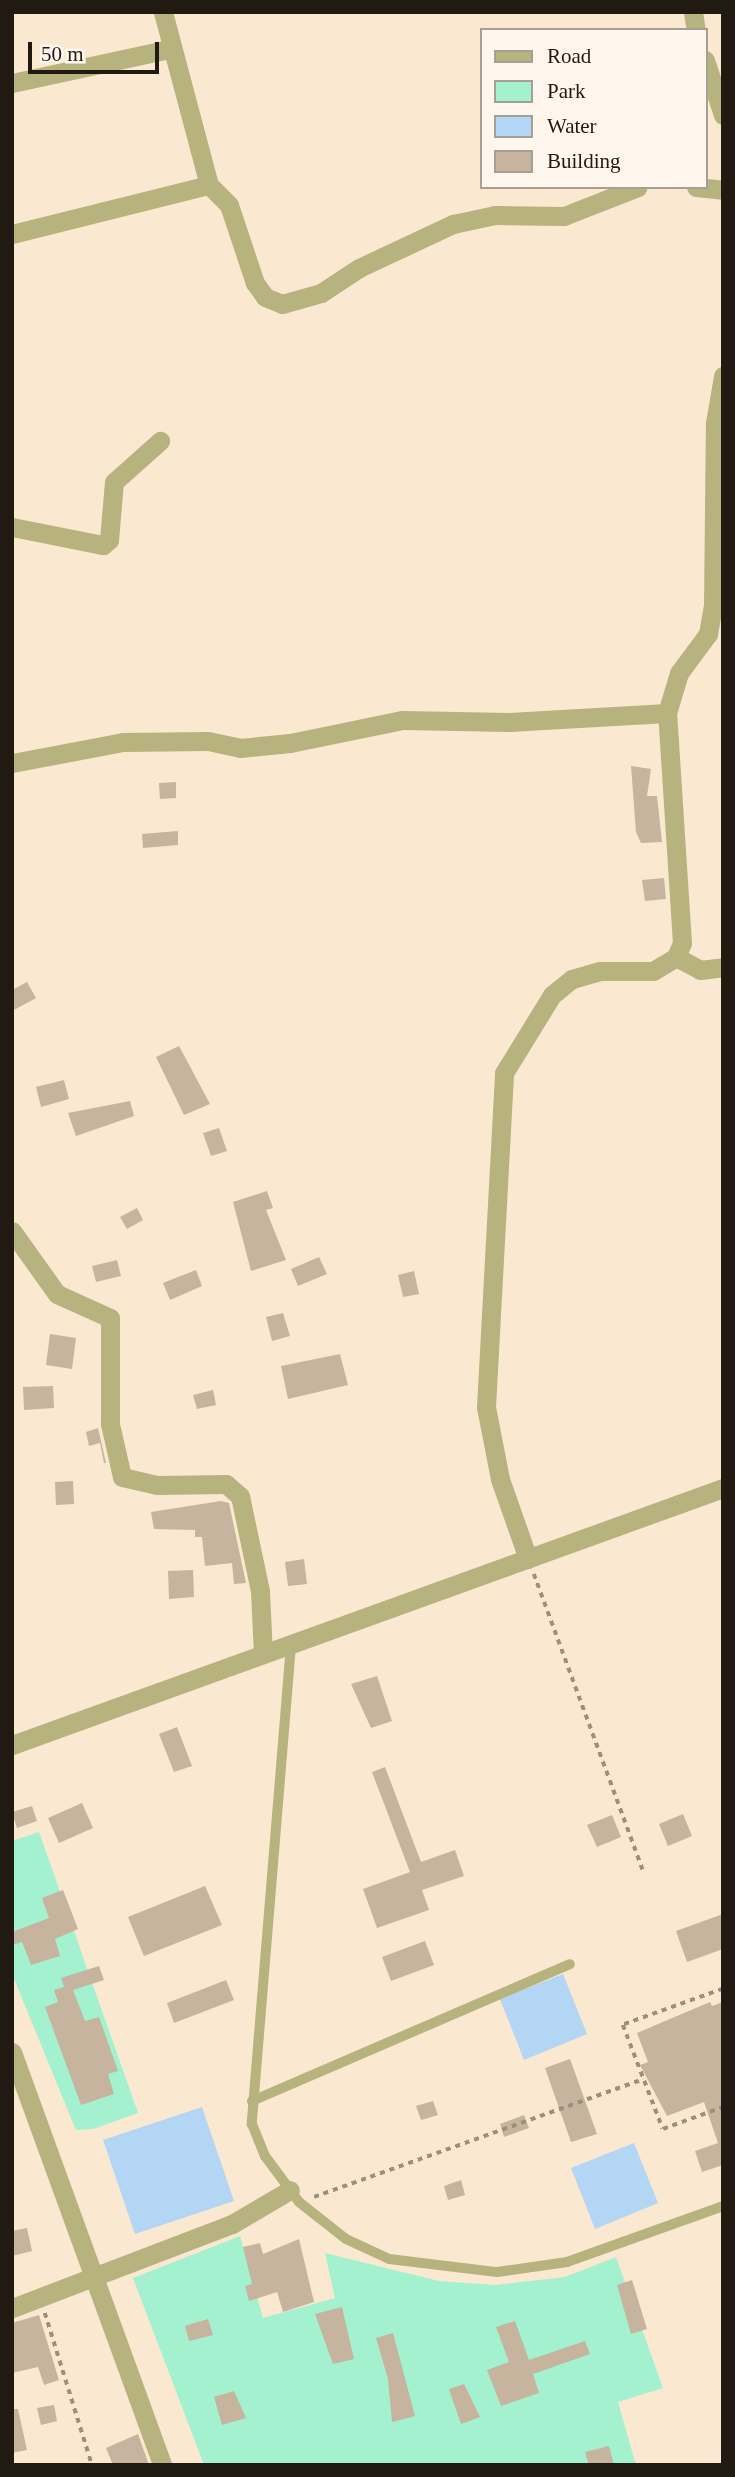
<!DOCTYPE html>
<style>
body{margin:0}
#map{position:relative;width:735px;height:2477px;overflow:hidden;background:#fbe8d1;font-family:"Times New Roman",serif}
div>[style]{position:absolute}
[style*='--x']{left:calc(var(--x)*1px);top:calc(var(--y)*1px);width:calc(var(--w)*1px);rotate:calc(var(--a)*1deg)}
.green>*{inset:0;background:#a3f1cf}
.water>*{inset:0;background:#b2d6f4}
.building>*{inset:0;background:#c6b49e}
.path>*{height:3.5px;margin-top:-1.75px;transform-origin:0;background:repeating-linear-gradient(90deg,#9d8f7e 0 5px,transparent 0 10px)}
.lane>*{height:10px;margin:-5px;padding:0 5px;transform-origin:5px;border-radius:5px;background:#b6b37f}
.street>*{height:19px;margin:-9.5px;padding:0 9.5px;transform-origin:9.5px;border-radius:9.5px;background:#b6b37f}
span{translate:-50% -50%;white-space:nowrap;text-align:center;line-height:1.15;-webkit-text-stroke:7px #fff7ee;paint-order:stroke}
.frame{position:absolute;inset:0;border:14px solid #211a12;pointer-events:none}
.legend{position:absolute;left:480px;top:28px;width:228px;height:161px;box-sizing:border-box;background:#fff7ee;border:2px solid #a69f96;margin:0;padding:9px 12px;list-style:none;font-size:21px;color:#211a12}
.legend li{display:flex;align-items:center;gap:14px;height:35px}
.legend b{width:35px;border:2px solid #a69f96}
.scale{position:absolute;left:28px;top:42px;width:131px;height:32px;box-sizing:border-box;border:4px solid #211a12;border-top:0;padding-left:9px;font-size:21px;line-height:24px;white-space:nowrap;color:#211a12;-webkit-text-stroke:5px #fff7ee;paint-order:stroke}
</style>
<div id="map">
<div class="green">
<div style="clip-path:polygon(39px 1832px,138px 2113px,93px 2129px,76px 2130px,12px 1974px,12px 1841px)"></div>
<div style="clip-path:polygon(240px 2236px,263px 2318px,335px 2298px,325px 2253px,439px 2281px,496px 2285px,565px 2277px,616px 2257px,663px 2388px,618px 2402px,636px 2465px,204px 2465px,133px 2278px)"></div>
</div>
<div class="water">
<div style="clip-path:polygon(563px 1974px,587px 2034px,524px 2060px,500px 1999px)"></div>
<div style="clip-path:polygon(202px 2107px,234px 2201px,135px 2234px,103px 2140px)"></div>
<div style="clip-path:polygon(634px 2143px,658px 2203px,595px 2229px,571px 2168px)"></div>
</div>
<div class="building">
<div style="clip-path:polygon(631px 766px,651px 769px,647px 796px,657px 796px,662px 842px,641px 843px,636px 832px)"></div>
<div style="clip-path:polygon(176px 782px,176px 798px,160px 799px,159px 783px)"></div>
<div style="clip-path:polygon(178px 831px,178px 845px,143px 848px,142px 834px)"></div>
<div style="clip-path:polygon(664px 878px,666px 899px,645px 901px,642px 880px)"></div>
<div style="clip-path:polygon(27px 982px,36px 998px,12px 1011px,12px 990px)"></div>
<div style="clip-path:polygon(179px 1046px,210px 1104px,184px 1115px,156px 1057px)"></div>
<div style="clip-path:polygon(64px 1080px,69px 1099px,41px 1107px,36px 1087px)"></div>
<div style="clip-path:polygon(130px 1101px,134px 1116px,76px 1136px,68px 1113px)"></div>
<div style="clip-path:polygon(219px 1128px,227px 1151px,211px 1156px,203px 1133px)"></div>
<div style="clip-path:polygon(267px 1191px,273px 1208px,266px 1210px,286px 1260px,251px 1271px,233px 1202px)"></div>
<div style="clip-path:polygon(137px 1208px,143px 1220px,127px 1229px,120px 1217px)"></div>
<div style="clip-path:polygon(319px 1257px,327px 1274px,298px 1286px,291px 1269px)"></div>
<div style="clip-path:polygon(117px 1260px,121px 1276px,96px 1282px,92px 1266px)"></div>
<div style="clip-path:polygon(196px 1270px,202px 1286px,170px 1300px,163px 1283px)"></div>
<div style="clip-path:polygon(414px 1271px,419px 1294px,403px 1297px,398px 1275px)"></div>
<div style="clip-path:polygon(283px 1313px,290px 1336px,272px 1341px,266px 1317px)"></div>
<div style="clip-path:polygon(50px 1334px,76px 1338px,72px 1369px,46px 1365px)"></div>
<div style="clip-path:polygon(340px 1354px,348px 1385px,288px 1399px,281px 1366px)"></div>
<div style="clip-path:polygon(53px 1386px,54px 1408px,24px 1410px,23px 1387px)"></div>
<div style="clip-path:polygon(213px 1390px,216px 1405px,197px 1409px,193px 1395px)"></div>
<div style="clip-path:polygon(98px 1428px,106px 1463px,104px 1463px,100px 1443px,89px 1446px,86px 1432px)"></div>
<div style="clip-path:polygon(73px 1481px,74px 1504px,56px 1505px,55px 1482px)"></div>
<div style="clip-path:polygon(221px 1501px,229px 1503px,246px 1583px,234px 1584px,232px 1563px,205px 1566px,202px 1537px,195px 1537px,195px 1530px,154px 1529px,151px 1512px)"></div>
<div style="clip-path:polygon(304px 1559px,307px 1584px,288px 1586px,285px 1562px)"></div>
<div style="clip-path:polygon(193px 1570px,194px 1597px,169px 1599px,168px 1571px)"></div>
<div style="clip-path:polygon(377px 1676px,392px 1721px,371px 1728px,351px 1684px)"></div>
<div style="clip-path:polygon(177px 1727px,192px 1766px,174px 1772px,159px 1734px)"></div>
<div style="clip-path:polygon(385px 1767px,421px 1862px,455px 1850px,464px 1876px,422px 1890px,429px 1910px,377px 1928px,363px 1889px,410px 1872px,372px 1772px)"></div>
<div style="clip-path:polygon(82px 1803px,93px 1828px,59px 1843px,48px 1818px)"></div>
<div style="clip-path:polygon(32px 1806px,37px 1821px,17px 1828px,12px 1812px)"></div>
<div style="clip-path:polygon(683px 1814px,692px 1836px,668px 1846px,659px 1824px)"></div>
<div style="clip-path:polygon(612px 1815px,621px 1837px,597px 1847px,587px 1825px)"></div>
<div style="clip-path:polygon(205px 1886px,222px 1925px,144px 1956px,128px 1917px)"></div>
<div style="clip-path:polygon(63px 1890px,78px 1929px,55px 1939px,60px 1956px,31px 1965px,22px 1942px,12px 1945px,12px 1932px,49px 1918px,42px 1898px)"></div>
<div style="clip-path:polygon(723px 1914px,723px 1949px,687px 1962px,676px 1931px)"></div>
<div style="clip-path:polygon(425px 1941px,434px 1965px,391px 1981px,382px 1957px)"></div>
<div style="clip-path:polygon(99px 1966px,104px 1980px,73px 1990px,85px 2021px,99px 2017px,118px 2071px,108px 2074px,114px 2094px,81px 2105px,45px 2007px,58px 2002px,54px 1990px,64px 1987px,61px 1978px)"></div>
<div style="clip-path:polygon(226px 1980px,234px 2000px,174px 2023px,167px 2003px)"></div>
<div style="clip-path:polygon(710px 2002px,712px 2006px,723px 2002px,723px 2165px,702px 2172px,695px 2151px,718px 2143px,704px 2102px,667px 2116px,640px 2065px,648px 2062px,637px 2033px)"></div>
<div style="clip-path:polygon(570px 2059px,597px 2134px,571px 2142px,545px 2068px)"></div>
<div style="clip-path:polygon(433px 2101px,438px 2115px,421px 2120px,416px 2106px)"></div>
<div style="clip-path:polygon(524px 2115px,529px 2128px,504px 2137px,500px 2124px)"></div>
<div style="clip-path:polygon(461px 2180px,465px 2195px,448px 2200px,444px 2186px)"></div>
<div style="clip-path:polygon(27px 2228px,32px 2251px,12px 2256px,12px 2231px)"></div>
<div style="clip-path:polygon(299px 2239px,314px 2302px,283px 2312px,277px 2292px,249px 2301px,245px 2286px,252px 2284px,243px 2247px,260px 2243px,263px 2254px)"></div>
<div style="clip-path:polygon(632px 2280px,647px 2329px,631px 2334px,617px 2285px)"></div>
<div style="clip-path:polygon(342px 2307px,354px 2359px,333px 2364px,315px 2314px)"></div>
<div style="clip-path:polygon(39px 2315px,59px 2380px,44px 2385px,38px 2367px,12px 2373px,12px 2323px)"></div>
<div style="clip-path:polygon(208px 2319px,213px 2335px,189px 2341px,185px 2326px)"></div>
<div style="clip-path:polygon(515px 2321px,529px 2360px,585px 2341px,590px 2354px,533px 2374px,539px 2393px,501px 2406px,487px 2370px,509px 2362px,496px 2327px)"></div>
<div style="clip-path:polygon(393px 2333px,415px 2416px,392px 2422px,388px 2379px,376px 2338px)"></div>
<div style="clip-path:polygon(464px 2384px,480px 2417px,461px 2424px,449px 2389px)"></div>
<div style="clip-path:polygon(234px 2391px,246px 2418px,222px 2425px,214px 2397px)"></div>
<div style="clip-path:polygon(54px 2405px,57px 2421px,41px 2425px,37px 2408px)"></div>
<div style="clip-path:polygon(12px 2409px,18px 2409px,27px 2450px,12px 2453px)"></div>
<div style="clip-path:polygon(138px 2434px,149px 2465px,113px 2465px,106px 2448px)"></div>
<div style="clip-path:polygon(609px 2446px,614px 2465px,589px 2465px,585px 2452px)"></div>
</div>
<div class="path">
<div style="--x:534;--y:1574;--w:319;--a:69.8"></div>
<div style="--x:723;--y:1989;--w:106;--a:160.2"></div>
<div style="--x:623;--y:2025;--w:111;--a:69"></div>
<div style="--x:663;--y:2129;--w:64;--a:-20.1"></div>
<div style="--x:314;--y:2197;--w:350;--a:-19.7"></div>
<div style="--x:45;--y:2313;--w:159;--a:72.8"></div>
</div>
<div class="lane">
<div style="--x:291;--y:1645;--w:481;--a:94.7"></div>
<div style="--x:252;--y:2124;--w:35;--a:68"></div>
<div style="--x:265;--y:2156;--w:57;--a:53.5"></div>
<div style="--x:299;--y:2202;--w:60;--a:38.2"></div>
<div style="--x:346;--y:2239;--w:47;--a:24.9"></div>
<div style="--x:389;--y:2259;--w:109;--a:6.9"></div>
<div style="--x:497;--y:2272;--w:71;--a:-8.1"></div>
<div style="--x:567;--y:2262;--w:166;--a:-19.7"></div>
<div style="--x:252;--y:2101;--w:346;--a:-23.3"></div>
</div>
<div class="street">
<div style="--x:693;--y:12;--w:18;--a:81"></div>
<div style="--x:705;--y:60;--w:58;--a:71.9"></div>
<div style="--x:12;--y:83;--w:161;--a:-12.2"></div>
<div style="--x:209;--y:185;--w:28;--a:45"></div>
<div style="--x:229;--y:205;--w:82;--a:71.6"></div>
<div style="--x:255;--y:283;--w:17;--a:54"></div>
<div style="--x:265;--y:297;--w:18;--a:22"></div>
<div style="--x:282;--y:304;--w:41;--a:-15.8"></div>
<div style="--x:321;--y:293;--w:45;--a:-33.3"></div>
<div style="--x:359;--y:268;--w:104;--a:-25.1"></div>
<div style="--x:453;--y:224;--w:43;--a:-12.1"></div>
<div style="--x:495;--y:215;--w:69;--a:0.8"></div>
<div style="--x:564;--y:216;--w:79;--a:-21.4"></div>
<div style="--x:696;--y:187;--w:27;--a:6"></div>
<div style="--x:12;--y:234;--w:203;--a:-14"></div>
<div style="--x:209;--y:185;--w:179;--a:-104.9"></div>
<div style="--x:12;--y:527;--w:93;--a:11.2"></div>
<div style="--x:103;--y:545;--w:8;--a:-40"></div>
<div style="--x:109;--y:540;--w:58;--a:-85.1"></div>
<div style="--x:114;--y:482;--w:62;--a:-41.7"></div>
<div style="--x:12;--y:763;--w:113;--a:-10.7"></div>
<div style="--x:123;--y:742;--w:85;--a:-0.7"></div>
<div style="--x:208;--y:741;--w:33;--a:12"></div>
<div style="--x:240;--y:748;--w:50;--a:-5.7"></div>
<div style="--x:290;--y:743;--w:114;--a:-11.6"></div>
<div style="--x:402;--y:720;--w:107;--a:1.1"></div>
<div style="--x:509;--y:722;--w:158;--a:-3.3"></div>
<div style="--x:676;--y:957;--w:27;--a:28"></div>
<div style="--x:700;--y:970;--w:23;--a:-7"></div>
<div style="--x:12;--y:1231;--w:77;--a:54.5"></div>
<div style="--x:57;--y:1294;--w:58;--a:24.4"></div>
<div style="--x:110;--y:1318;--w:106;--a:90"></div>
<div style="--x:110;--y:1424;--w:54;--a:77.2"></div>
<div style="--x:122;--y:1477;--w:36;--a:13"></div>
<div style="--x:157;--y:1485;--w:69;--a:-0.8"></div>
<div style="--x:226;--y:1484;--w:18;--a:41"></div>
<div style="--x:240;--y:1496;--w:97;--a:78.1"></div>
<div style="--x:260;--y:1591;--w:63;--a:87.3"></div>
<div style="--x:528;--y:1559;--w:85;--a:-109.3"></div>
<div style="--x:500;--y:1479;--w:73;--a:-101"></div>
<div style="--x:486;--y:1407;--w:334;--a:-86.9"></div>
<div style="--x:504;--y:1073;--w:92;--a:-58.4"></div>
<div style="--x:552;--y:995;--w:26;--a:-39"></div>
<div style="--x:572;--y:979;--w:29;--a:-16"></div>
<div style="--x:600;--y:971;--w:53;--a:0"></div>
<div style="--x:653;--y:971;--w:27;--a:-31"></div>
<div style="--x:676;--y:957;--w:15;--a:-67"></div>
<div style="--x:682;--y:943;--w:230;--a:-93.7"></div>
<div style="--x:667;--y:713;--w:42;--a:-73.3"></div>
<div style="--x:679;--y:673;--w:49;--a:-53.4"></div>
<div style="--x:708;--y:634;--w:29;--a:-80"></div>
<div style="--x:713;--y:605;--w:182;--a:-89.4"></div>
<div style="--x:715;--y:423;--w:48;--a:-80.3"></div>
<div style="--x:12;--y:1745;--w:756;--a:-19.87"></div>
<div style="--x:12;--y:2052;--w:439;--a:70"></div>
<div style="--x:12;--y:2308;--w:235;--a:-20.9"></div>
<div style="--x:232;--y:2224;--w:67;--a:-30.4"></div>
</div>
<div class="frame"></div>
<ul class="legend">
<li><b style="height:9px;background:#b6b37f"></b>Road</li>
<li><b style="height:19px;background:#a3f1cf"></b>Park</li>
<li><b style="height:19px;background:#b2d6f4"></b>Water</li>
<li><b style="height:19px;background:#c6b49e"></b>Building</li>
</ul>
<div class="scale">50 m</div>
</div>
